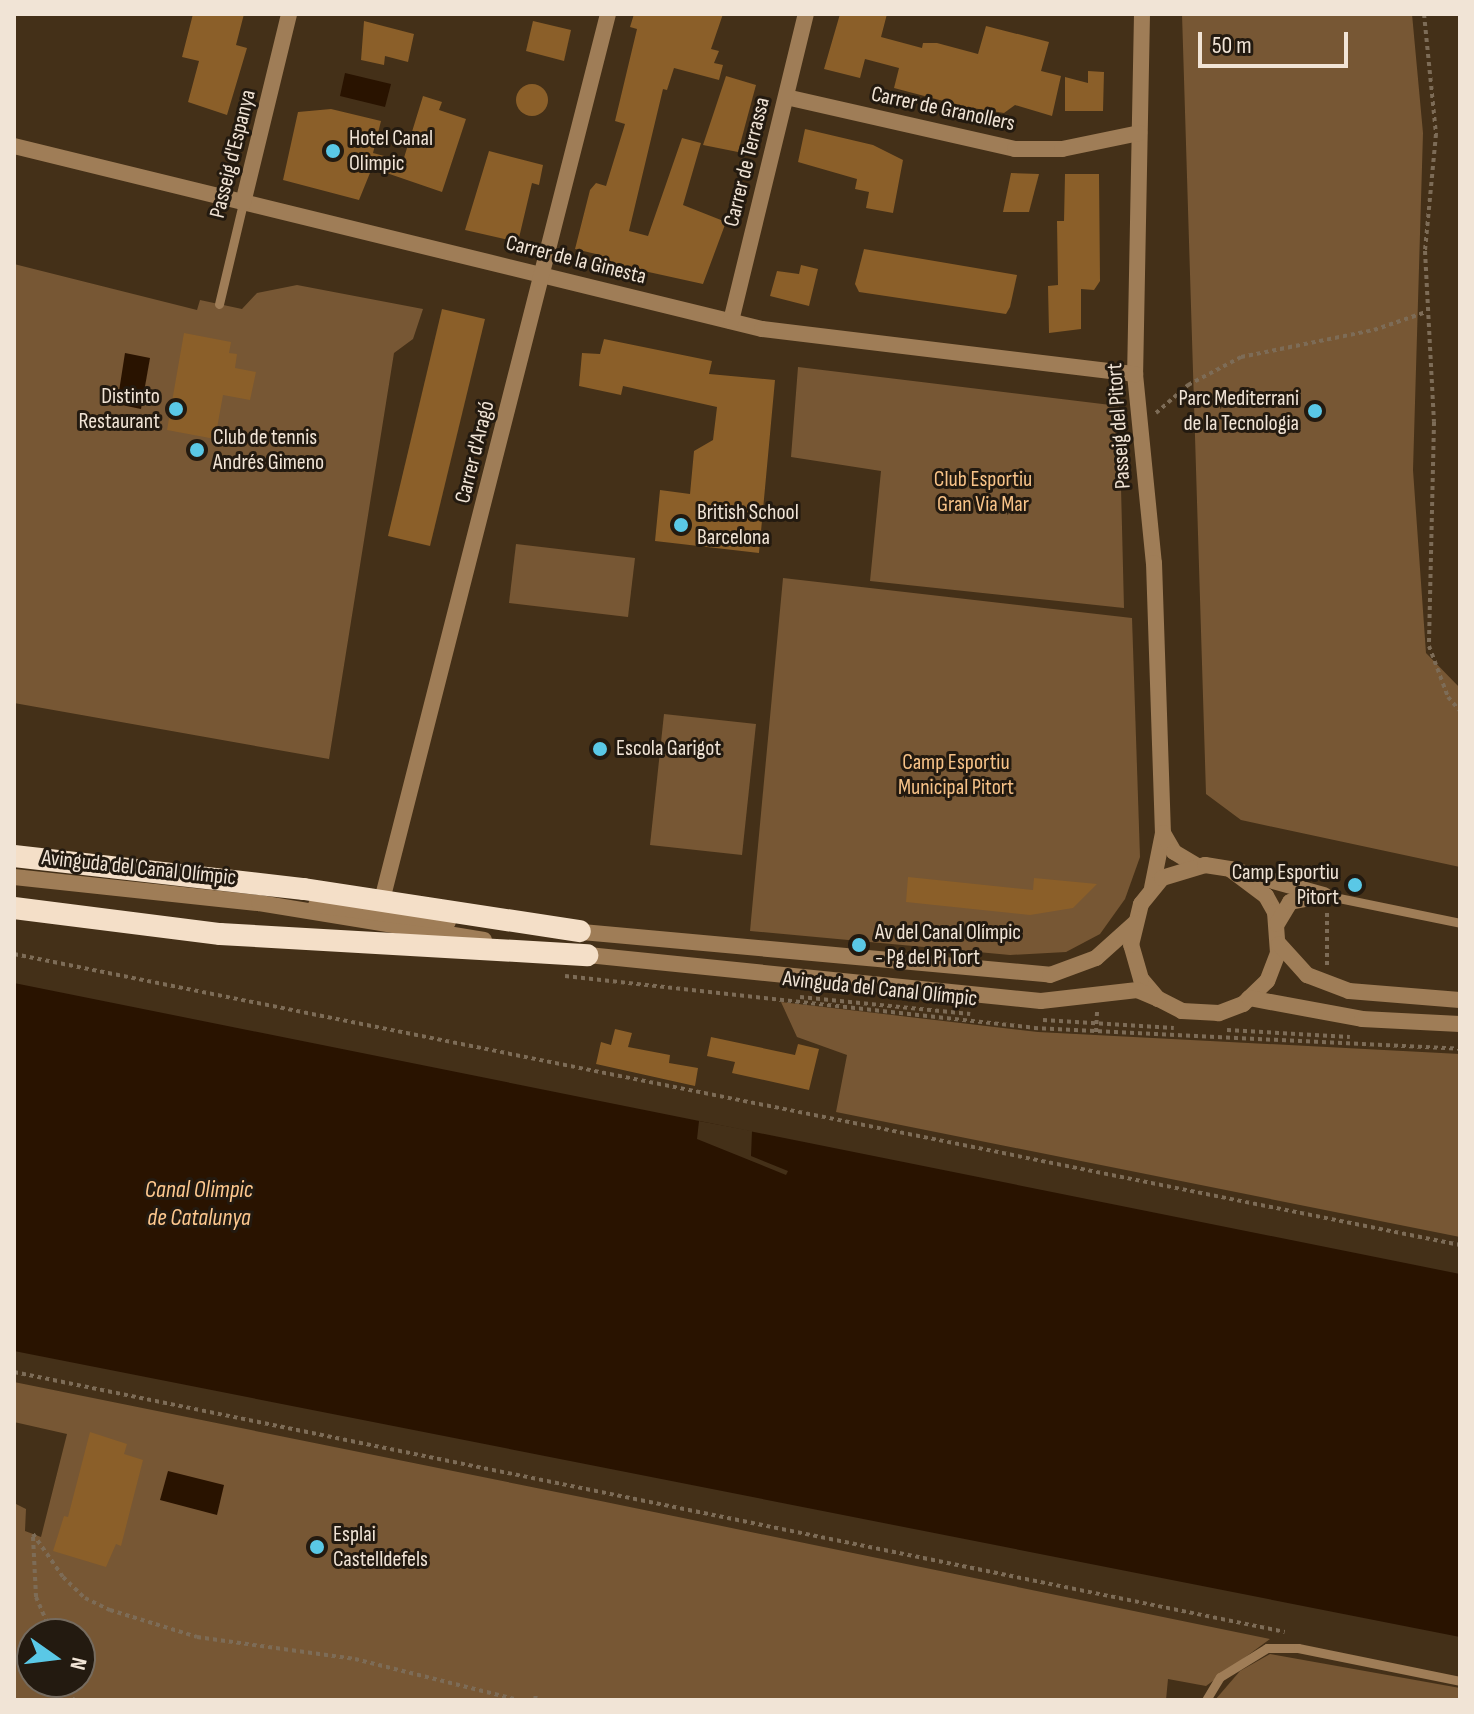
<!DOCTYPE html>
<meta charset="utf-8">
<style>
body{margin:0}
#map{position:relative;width:1474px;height:1714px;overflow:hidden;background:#443018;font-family:"Sofia Sans Condensed",sans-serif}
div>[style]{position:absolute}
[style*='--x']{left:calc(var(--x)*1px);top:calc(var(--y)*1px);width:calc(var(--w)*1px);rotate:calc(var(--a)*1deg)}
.green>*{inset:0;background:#775734}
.water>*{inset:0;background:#291300}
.pier>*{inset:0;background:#443018}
.building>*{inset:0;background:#8b5f29}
.round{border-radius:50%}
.path>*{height:4px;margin-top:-2px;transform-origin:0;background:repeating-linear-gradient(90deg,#7d6c57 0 4px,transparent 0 8px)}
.service>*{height:9px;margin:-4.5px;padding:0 4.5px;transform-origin:4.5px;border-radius:4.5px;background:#9f7d57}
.minor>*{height:16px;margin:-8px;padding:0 8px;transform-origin:8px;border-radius:8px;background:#9f7d57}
.tertiary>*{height:16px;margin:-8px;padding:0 8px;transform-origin:8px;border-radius:8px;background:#9f7d57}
.trunk>*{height:22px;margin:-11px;padding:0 11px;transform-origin:11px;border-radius:11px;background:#f4dfc8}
.dots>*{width:22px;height:22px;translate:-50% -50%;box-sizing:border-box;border:4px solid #231a10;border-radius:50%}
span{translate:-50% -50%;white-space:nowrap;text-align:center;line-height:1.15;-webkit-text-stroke:6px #231a10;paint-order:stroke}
.street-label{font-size:22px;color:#f1e4d6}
.poi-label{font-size:22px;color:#f1e4d6}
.left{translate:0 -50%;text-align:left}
.right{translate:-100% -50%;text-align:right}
.park-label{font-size:22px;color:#f8c388}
.water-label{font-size:24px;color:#fec88e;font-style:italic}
.frame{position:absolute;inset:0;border:16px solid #f1e4d6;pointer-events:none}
.north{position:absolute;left:16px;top:1618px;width:80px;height:80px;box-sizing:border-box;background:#231a10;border:2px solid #756b5f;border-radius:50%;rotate:104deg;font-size:22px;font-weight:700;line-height:32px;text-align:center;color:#f1e4d6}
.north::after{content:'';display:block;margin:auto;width:28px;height:36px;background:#5ac8e6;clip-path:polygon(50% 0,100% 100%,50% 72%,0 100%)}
.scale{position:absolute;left:1198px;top:32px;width:150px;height:36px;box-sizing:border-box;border:4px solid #f1e4d6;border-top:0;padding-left:10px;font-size:24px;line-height:28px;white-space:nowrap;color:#f1e4d6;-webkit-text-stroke:6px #231a10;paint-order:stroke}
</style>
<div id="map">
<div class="green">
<div style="clip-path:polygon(1182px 14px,1412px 14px,1423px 133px,1413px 470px,1426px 653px,1460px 688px,1460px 867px,1241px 820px,1206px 794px)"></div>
<div style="clip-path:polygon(14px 264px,197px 310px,200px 300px,242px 309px,257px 293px,297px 285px,423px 309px,413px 339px,394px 353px,329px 759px,14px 703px)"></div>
<div style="clip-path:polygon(798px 367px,1119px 406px,1124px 608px,870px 581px,881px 471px,791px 457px)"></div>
<div style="clip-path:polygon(516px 544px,635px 558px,628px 617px,509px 603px)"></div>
<div style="clip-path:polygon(783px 578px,1132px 618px,1140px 857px,1125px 899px,1100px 934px,1066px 952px,1010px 955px,750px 931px)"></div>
<div style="clip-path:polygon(664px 714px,756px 724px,742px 855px,650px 845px)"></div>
<div style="clip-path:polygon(781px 1002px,1038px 1032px,1460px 1054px,1460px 1237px,836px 1112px,847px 1055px,797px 1037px)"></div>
<div style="clip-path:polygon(evenodd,14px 1382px,591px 1499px,1270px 1639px,1206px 1686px,1168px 1679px,1166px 1700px,14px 1700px,14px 1503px,26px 1509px,25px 1531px,41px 1537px,67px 1434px,14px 1422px,14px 1382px,32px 1634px,80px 1634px,80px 1682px,32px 1682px,32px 1634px)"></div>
<div style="clip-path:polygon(1270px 1654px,1460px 1688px,1460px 1700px,1215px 1700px,1240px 1671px)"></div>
</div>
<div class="water">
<div style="clip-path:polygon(345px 73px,391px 84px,385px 107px,340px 96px)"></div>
<div style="clip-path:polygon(125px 353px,150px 358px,141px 409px,117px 404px)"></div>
<div style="clip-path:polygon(14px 983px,1460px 1274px,1460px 1637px,14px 1351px)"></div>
<div style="clip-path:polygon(168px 1471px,224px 1485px,217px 1515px,160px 1500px)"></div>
</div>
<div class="pier">
<div style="clip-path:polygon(699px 1121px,752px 1131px,751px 1156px,788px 1171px,786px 1175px,697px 1139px)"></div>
</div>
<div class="building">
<div style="clip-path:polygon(193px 14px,244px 14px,236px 45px,247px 48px,227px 115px,188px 102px,199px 61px,182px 57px)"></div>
<div style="clip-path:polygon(634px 14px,723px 14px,711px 49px,719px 51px,714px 63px,723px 65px,719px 80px,674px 68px,667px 90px,663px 89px,629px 231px,648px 236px,682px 138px,701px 143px,683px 205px,726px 222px,703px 284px,594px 260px,596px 254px,575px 249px,590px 190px,596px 183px,606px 186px,625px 124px,615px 121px,637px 29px,630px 27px)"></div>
<div style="clip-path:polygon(840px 14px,887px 14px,881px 37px,922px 48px,923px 43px,937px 43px,978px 54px,986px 26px,1049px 42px,1041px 71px,1061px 76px,1052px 116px,1015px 105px,1004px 113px,966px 107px,894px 88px,899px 68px,865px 59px,860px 78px,824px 69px)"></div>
<div style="clip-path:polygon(364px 21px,414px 34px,408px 62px,385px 56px,384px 65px,361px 60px)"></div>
<div style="clip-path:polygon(533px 21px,571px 30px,564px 61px,526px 51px)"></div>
<div style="clip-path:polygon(1088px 71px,1104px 72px,1103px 111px,1065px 111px,1065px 77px,1088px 83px)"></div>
<div style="clip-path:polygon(726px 76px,756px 85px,738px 152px,703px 145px)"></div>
<div class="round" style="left:516px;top:84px;width:32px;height:32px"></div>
<div style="clip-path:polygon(423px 96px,442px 102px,439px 110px,466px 119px,442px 192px,372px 168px,359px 200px,283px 180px,298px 112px,331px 109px,381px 121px,373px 153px,403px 161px)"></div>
<div style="clip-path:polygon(805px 129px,873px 145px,903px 160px,893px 213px,866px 208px,869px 192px,855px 189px,857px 179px,798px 162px)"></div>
<div style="clip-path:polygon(489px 151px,543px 165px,539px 185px,532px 183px,518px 242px,465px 230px)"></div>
<div style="clip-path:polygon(1011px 173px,1039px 174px,1029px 212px,1003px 212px)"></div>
<div style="clip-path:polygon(1065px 174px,1099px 174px,1100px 281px,1094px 290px,1081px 289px,1081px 329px,1049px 333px,1048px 286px,1058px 285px,1057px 221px,1064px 221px)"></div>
<div style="clip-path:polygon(864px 249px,1017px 275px,1010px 307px,1006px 314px,859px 292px,855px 284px)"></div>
<div style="clip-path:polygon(801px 265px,818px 269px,809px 306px,770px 296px,777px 271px,799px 274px)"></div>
<div style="clip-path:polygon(442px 309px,485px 319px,430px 546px,388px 536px)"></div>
<div style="clip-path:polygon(184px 333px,231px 342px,229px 353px,237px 354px,235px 368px,256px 372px,250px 400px,223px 395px,215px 439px,167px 430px)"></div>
<div style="clip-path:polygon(604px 339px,712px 361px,709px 374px,775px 380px,759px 553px,655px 541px,660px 490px,690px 494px,694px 451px,713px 440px,717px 407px,623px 386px,621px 395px,579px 386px,582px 353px,600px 354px)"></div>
<div style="clip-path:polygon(908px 877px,1033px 890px,1034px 878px,1097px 884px,1073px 908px,1030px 915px,906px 902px)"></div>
<div style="clip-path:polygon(615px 1029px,632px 1033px,628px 1047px,670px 1055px,669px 1063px,698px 1068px,695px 1086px,596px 1064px,601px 1042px,611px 1045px)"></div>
<div style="clip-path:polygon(711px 1037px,795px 1055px,798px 1044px,819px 1049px,809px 1090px,732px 1073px,735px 1062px,707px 1056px)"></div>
<div style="clip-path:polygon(90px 1432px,127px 1444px,124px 1454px,143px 1460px,121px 1546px,116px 1544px,106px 1567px,53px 1551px,64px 1516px,68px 1517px)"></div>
</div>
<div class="path">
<div style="--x:1424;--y:14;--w:121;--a:84.3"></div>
<div style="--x:1436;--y:134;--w:118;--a:95.4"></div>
<div style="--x:1425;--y:251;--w:171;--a:87"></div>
<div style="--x:1434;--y:422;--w:224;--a:91.3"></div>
<div style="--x:1429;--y:646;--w:54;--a:69.6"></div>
<div style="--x:1448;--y:697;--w:18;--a:49"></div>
<div style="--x:1156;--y:413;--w:43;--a:-41.2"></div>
<div style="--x:1188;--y:385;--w:60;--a:-27.8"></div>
<div style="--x:1241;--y:357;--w:136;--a:-11.5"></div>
<div style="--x:1374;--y:330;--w:55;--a:-19.1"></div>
<div style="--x:14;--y:954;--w:1475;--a:11.38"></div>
<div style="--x:1327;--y:965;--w:55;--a:-90"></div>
<div style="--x:565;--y:976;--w:472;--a:6.3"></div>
<div style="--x:1034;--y:1028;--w:427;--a:2.8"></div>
<div style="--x:800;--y:997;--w:171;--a:5.7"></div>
<div style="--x:1043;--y:1020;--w:131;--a:3.5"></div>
<div style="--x:1227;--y:1030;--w:123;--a:3.3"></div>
<div style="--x:1096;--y:1032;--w:22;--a:-87"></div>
<div style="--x:14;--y:1372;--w:1297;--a:11.56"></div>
<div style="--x:33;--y:1534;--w:52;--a:55.1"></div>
<div style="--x:63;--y:1577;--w:30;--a:44"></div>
<div style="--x:85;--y:1598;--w:28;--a:26"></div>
<div style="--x:110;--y:1610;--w:91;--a:17.2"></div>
<div style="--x:197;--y:1637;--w:160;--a:7.9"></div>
<div style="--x:355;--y:1659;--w:168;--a:14.1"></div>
<div style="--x:33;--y:1537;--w:60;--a:87.1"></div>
<div style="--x:36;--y:1597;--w:40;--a:66.6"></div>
<div style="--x:69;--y:1682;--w:18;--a:77"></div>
<div style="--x:535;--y:1700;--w:6;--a:-81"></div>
</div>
<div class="service">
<div style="--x:219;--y:304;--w:104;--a:-76.6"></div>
<div style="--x:1324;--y:895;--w:139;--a:11.6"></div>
<div style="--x:1206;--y:1700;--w:27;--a:-59"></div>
<div style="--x:1220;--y:1677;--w:55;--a:-31.7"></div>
<div style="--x:1267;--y:1648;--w:31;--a:0"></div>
<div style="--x:1298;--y:1648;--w:165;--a:11.5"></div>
</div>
<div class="minor">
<div style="--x:1142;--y:14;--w:360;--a:91.1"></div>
<div style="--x:1135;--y:374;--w:190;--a:84.3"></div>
<div style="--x:1154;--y:563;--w:270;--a:88.1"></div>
<div style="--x:1163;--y:833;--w:56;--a:101.3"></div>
<div style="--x:786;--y:97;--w:235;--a:12.8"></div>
<div style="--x:1015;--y:149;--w:47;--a:0"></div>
<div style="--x:1062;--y:149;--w:79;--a:-11.7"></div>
<div style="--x:14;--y:146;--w:770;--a:13.75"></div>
<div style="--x:762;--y:329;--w:376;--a:6.9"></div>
<div style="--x:243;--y:203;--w:195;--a:-76.3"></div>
<div style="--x:731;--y:321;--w:316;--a:-76.3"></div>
<div style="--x:1163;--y:833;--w:22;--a:60"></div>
<div style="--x:1174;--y:852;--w:27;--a:31"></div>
<div style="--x:382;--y:900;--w:914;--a:-75.69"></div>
</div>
<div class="tertiary">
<div style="--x:1230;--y:869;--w:45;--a:36.9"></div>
<div style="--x:1266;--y:896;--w:18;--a:61"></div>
<div style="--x:1275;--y:912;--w:41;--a:85.8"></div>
<div style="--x:1278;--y:953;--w:30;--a:111"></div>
<div style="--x:1267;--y:981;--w:33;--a:136"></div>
<div style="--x:1243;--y:1004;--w:26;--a:159"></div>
<div style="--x:1219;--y:1013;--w:37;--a:-177"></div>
<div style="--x:1182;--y:1011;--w:27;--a:-153"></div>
<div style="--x:1158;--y:999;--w:26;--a:-130"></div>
<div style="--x:1141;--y:979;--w:35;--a:-106"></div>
<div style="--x:1131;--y:945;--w:42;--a:-76.3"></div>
<div style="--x:1141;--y:904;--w:33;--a:-51"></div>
<div style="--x:1162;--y:878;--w:45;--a:-16.8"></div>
<div style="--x:1205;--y:865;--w:25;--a:9"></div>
<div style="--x:1230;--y:869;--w:98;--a:15.5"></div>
<div style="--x:14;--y:877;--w:246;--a:6.1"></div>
<div style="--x:259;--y:903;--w:228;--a:9.3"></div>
<div style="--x:316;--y:905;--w:133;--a:7.3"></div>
<div style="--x:1277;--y:924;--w:26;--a:-59"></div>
<div style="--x:1290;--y:902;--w:33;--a:-11"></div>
<div style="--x:571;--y:931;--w:481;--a:5.2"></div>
<div style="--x:1050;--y:975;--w:49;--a:-20.3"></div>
<div style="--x:1096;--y:958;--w:52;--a:-41.9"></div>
<div style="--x:1279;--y:944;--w:42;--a:47.9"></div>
<div style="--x:1307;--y:975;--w:45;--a:20.9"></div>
<div style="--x:1349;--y:991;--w:111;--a:4.6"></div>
<div style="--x:578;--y:954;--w:465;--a:5.8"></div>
<div style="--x:1041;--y:1001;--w:97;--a:-6.5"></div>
<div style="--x:1137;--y:990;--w:23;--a:23"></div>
<div style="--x:1249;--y:998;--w:115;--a:10.5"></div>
<div style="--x:1362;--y:1019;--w:98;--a:2.9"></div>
</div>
<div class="trunk">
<div style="--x:14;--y:856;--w:292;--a:6.5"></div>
<div style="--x:304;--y:889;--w:279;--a:8.7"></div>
<div style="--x:14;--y:908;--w:208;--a:7.2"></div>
<div style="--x:220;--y:934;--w:368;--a:3.3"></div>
</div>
<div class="dots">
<div style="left:333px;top:151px;background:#5ac8e6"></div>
<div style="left:176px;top:409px;background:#5ac8e6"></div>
<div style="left:1315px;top:411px;background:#5ac8e6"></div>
<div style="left:197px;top:450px;background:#5ac8e6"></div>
<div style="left:681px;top:525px;background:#5ac8e6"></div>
<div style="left:600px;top:749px;background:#5ac8e6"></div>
<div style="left:1355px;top:885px;background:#5ac8e6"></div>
<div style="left:859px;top:945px;background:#5ac8e6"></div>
<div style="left:317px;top:1547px;background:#5ac8e6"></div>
</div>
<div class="street-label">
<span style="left:943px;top:109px;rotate:12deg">Carrer de Granollers</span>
<span style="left:233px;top:154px;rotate:-76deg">Passeig d'Espanya</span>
<span style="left:747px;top:162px;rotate:-76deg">Carrer de Terrassa</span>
<span style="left:576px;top:260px;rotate:14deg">Carrer de la Ginesta</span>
<span style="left:1119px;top:426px;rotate:-94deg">Passeig del Pitort</span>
<span style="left:475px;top:452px;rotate:-76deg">Carrer d'Aragó</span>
<span style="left:139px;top:868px;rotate:6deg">Avinguda del Canal Olímpic</span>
<span style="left:880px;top:989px;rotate:6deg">Avinguda del Canal Olímpic</span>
</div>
<div class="poi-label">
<span class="left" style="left:349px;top:151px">Hotel Canal<br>Olimpic</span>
<span class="right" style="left:160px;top:409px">Distinto<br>Restaurant</span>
<span class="right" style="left:1299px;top:411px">Parc Mediterrani<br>de la Tecnologia</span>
<span class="left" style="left:213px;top:450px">Club de tennis<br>Andrés Gimeno</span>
<span class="left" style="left:697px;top:525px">British School<br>Barcelona</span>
<span class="left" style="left:616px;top:749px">Escola Garigot</span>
<span class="right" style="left:1339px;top:885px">Camp Esportiu<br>Pitort</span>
<span class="left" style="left:875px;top:945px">Av del Canal Olímpic<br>- Pg del Pi Tort</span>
<span class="left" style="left:333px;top:1547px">Esplai<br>Castelldefels</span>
</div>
<div class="park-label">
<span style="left:983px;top:492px">Club Esportiu<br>Gran Via Mar</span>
<span style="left:956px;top:775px">Camp Esportiu<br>Municipal Pitort</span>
</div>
<div class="water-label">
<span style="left:199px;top:1204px">Canal Olimpic<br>de Catalunya</span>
</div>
<div class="frame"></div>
<div class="north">N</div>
<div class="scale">50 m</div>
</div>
